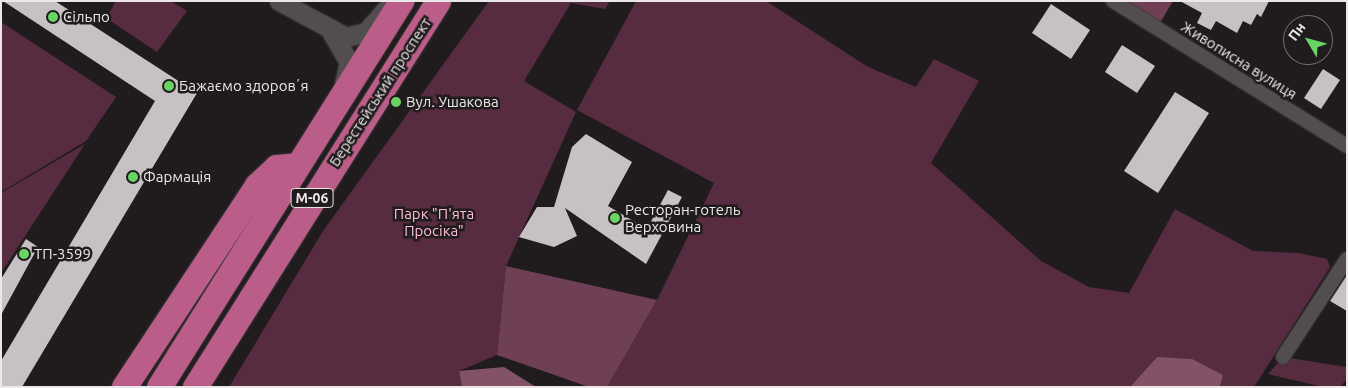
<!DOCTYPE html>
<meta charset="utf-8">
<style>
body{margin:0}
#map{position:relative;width:1348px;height:388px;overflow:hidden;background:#201b1d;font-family:Ubuntu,sans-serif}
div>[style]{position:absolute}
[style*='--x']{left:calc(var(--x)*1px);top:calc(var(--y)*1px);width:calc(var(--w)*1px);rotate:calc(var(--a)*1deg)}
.green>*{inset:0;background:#582c40}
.forest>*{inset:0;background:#6f4055}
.water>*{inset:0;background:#845267}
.building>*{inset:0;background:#c8c1c4}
.roads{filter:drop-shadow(0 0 1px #3b3839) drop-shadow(0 0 1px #3b3839)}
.street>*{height:14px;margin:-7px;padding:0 7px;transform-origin:7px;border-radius:7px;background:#524d4f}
.secondary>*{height:19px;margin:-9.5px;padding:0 9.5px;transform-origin:9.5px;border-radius:9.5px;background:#524d4f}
.highway>*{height:25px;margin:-12.5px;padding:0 12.5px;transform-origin:12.5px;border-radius:12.5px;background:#ba5d88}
.dots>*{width:14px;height:14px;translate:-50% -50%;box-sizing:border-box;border:2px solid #201b1d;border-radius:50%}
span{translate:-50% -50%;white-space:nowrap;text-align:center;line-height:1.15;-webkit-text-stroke:5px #201b1d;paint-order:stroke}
.shield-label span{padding:1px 4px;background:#201b1d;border:1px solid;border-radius:4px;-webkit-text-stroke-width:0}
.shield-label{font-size:14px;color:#ebe7e9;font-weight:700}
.poi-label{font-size:15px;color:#ebe7e9}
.left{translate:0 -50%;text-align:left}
.street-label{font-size:15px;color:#ebe7e9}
.park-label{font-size:15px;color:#ffbdd8}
.frame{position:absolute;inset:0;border:2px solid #ebe7e9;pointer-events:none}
.north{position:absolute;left:1283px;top:15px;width:50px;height:50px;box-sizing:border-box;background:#201b1d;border:1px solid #716d6f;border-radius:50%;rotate:307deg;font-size:14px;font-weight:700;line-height:20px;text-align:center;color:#ebe7e9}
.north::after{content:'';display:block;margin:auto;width:18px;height:22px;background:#69d464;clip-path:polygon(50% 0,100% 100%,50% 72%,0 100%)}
</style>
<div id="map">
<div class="green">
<div style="clip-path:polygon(116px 1px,171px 1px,187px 11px,157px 52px,106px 18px)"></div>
<div style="clip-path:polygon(489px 1px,610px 1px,605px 9px,571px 3px,524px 81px,576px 112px,506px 266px,497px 355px,459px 371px,462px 387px,229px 387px,323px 231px)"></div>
<div style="clip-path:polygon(636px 1px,766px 1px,868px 67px,916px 87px,934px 59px,979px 81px,931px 163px,1041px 261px,1089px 287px,1129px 293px,1175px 209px,1253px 251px,1299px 253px,1327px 259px,1330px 267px,1254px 387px,1220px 387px,1223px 375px,1157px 357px,1130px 387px,607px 387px,657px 300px,714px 183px,577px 110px)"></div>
<div style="clip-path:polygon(1px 22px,116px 97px,86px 141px,1px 192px)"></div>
<div style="clip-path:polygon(85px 144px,1px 273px,1px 193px)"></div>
<div style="clip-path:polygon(1283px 357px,1347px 367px,1347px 379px,1340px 387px,1323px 387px,1268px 374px)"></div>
</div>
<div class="forest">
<div style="clip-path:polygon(1125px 1px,1173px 1px,1160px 23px)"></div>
<div style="clip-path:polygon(506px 266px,657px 300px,607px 387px,589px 387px,497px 355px)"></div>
</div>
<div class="water">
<div style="clip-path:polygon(1157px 357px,1192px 359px,1223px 375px,1220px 387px,1130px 387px)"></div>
<div style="clip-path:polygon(504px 367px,536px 387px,462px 387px,459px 371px)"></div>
</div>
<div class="building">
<div style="clip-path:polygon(3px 1px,55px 1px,197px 93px,22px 387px,1px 387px,1px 361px,155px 101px)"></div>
<div style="clip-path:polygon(1180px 1px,1269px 1px,1261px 17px,1257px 14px,1251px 25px,1243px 21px,1237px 33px,1216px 21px,1211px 30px,1197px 23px,1202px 13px)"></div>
<div style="clip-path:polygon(1051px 4px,1090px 30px,1071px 59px,1032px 33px)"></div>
<div style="clip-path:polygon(1122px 45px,1155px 66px,1137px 93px,1105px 72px)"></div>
<div style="clip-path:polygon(1323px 69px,1340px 80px,1321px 109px,1304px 98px)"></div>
<div style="clip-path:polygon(1175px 92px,1209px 113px,1158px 193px,1124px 171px)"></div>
<div style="clip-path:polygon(586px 134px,632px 162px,608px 206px,647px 229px,668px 190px,682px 197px,646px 264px,565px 208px,577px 236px,554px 247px,519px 237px,537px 207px,554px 207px,572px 147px)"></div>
<div style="clip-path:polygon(26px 239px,38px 247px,1px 315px,1px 279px)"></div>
<div style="clip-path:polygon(1347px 275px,1347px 311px,1330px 301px)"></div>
</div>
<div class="roads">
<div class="street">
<div style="--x:1113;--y:1;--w:275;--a:31.8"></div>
<div style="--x:1283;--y:357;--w:117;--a:-56.9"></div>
</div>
<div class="secondary">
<div style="--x:279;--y:1;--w:76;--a:28.2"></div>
<div style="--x:346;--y:37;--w:21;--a:-14"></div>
<div style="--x:366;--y:32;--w:29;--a:-49"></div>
<div style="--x:332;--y:33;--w:34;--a:60"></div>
<div style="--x:349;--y:62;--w:23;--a:103"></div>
</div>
<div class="highway">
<div style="--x:124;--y:387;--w:242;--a:-56.6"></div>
<div style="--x:257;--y:185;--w:26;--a:-43"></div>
<div style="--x:276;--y:167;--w:21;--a:-5"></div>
<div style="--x:159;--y:387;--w:456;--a:-57.9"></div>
<div style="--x:195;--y:387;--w:456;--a:-57.8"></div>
</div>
</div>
<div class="dots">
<div style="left:53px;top:17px;background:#69d464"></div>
<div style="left:169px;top:86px;background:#69d464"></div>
<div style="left:396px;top:102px;background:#69d464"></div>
<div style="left:133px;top:177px;background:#69d464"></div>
<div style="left:615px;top:218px;background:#69d464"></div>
<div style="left:24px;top:254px;background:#69d464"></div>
</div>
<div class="shield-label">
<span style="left:312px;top:198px">М-06</span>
</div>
<div class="poi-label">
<span class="left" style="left:63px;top:17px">Сільпо</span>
<span class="left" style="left:179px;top:86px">Бажаємо здоровʼя</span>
<span class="left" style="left:406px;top:102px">Вул. Ушакова</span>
<span class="left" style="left:143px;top:177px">Фармація</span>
<span class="left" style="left:625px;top:218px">Ресторан-готель<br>Верховина</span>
<span class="left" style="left:34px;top:254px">ТП-3599</span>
</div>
<div class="street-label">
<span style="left:1239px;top:60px;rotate:32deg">Живописна вулиця</span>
<span style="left:380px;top:92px;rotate:-57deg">Берестейський проспект</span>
</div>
<div class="park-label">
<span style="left:434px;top:222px">Парк "П'ята<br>Просіка"</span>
</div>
<div class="frame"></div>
<div class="north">Пн</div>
</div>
